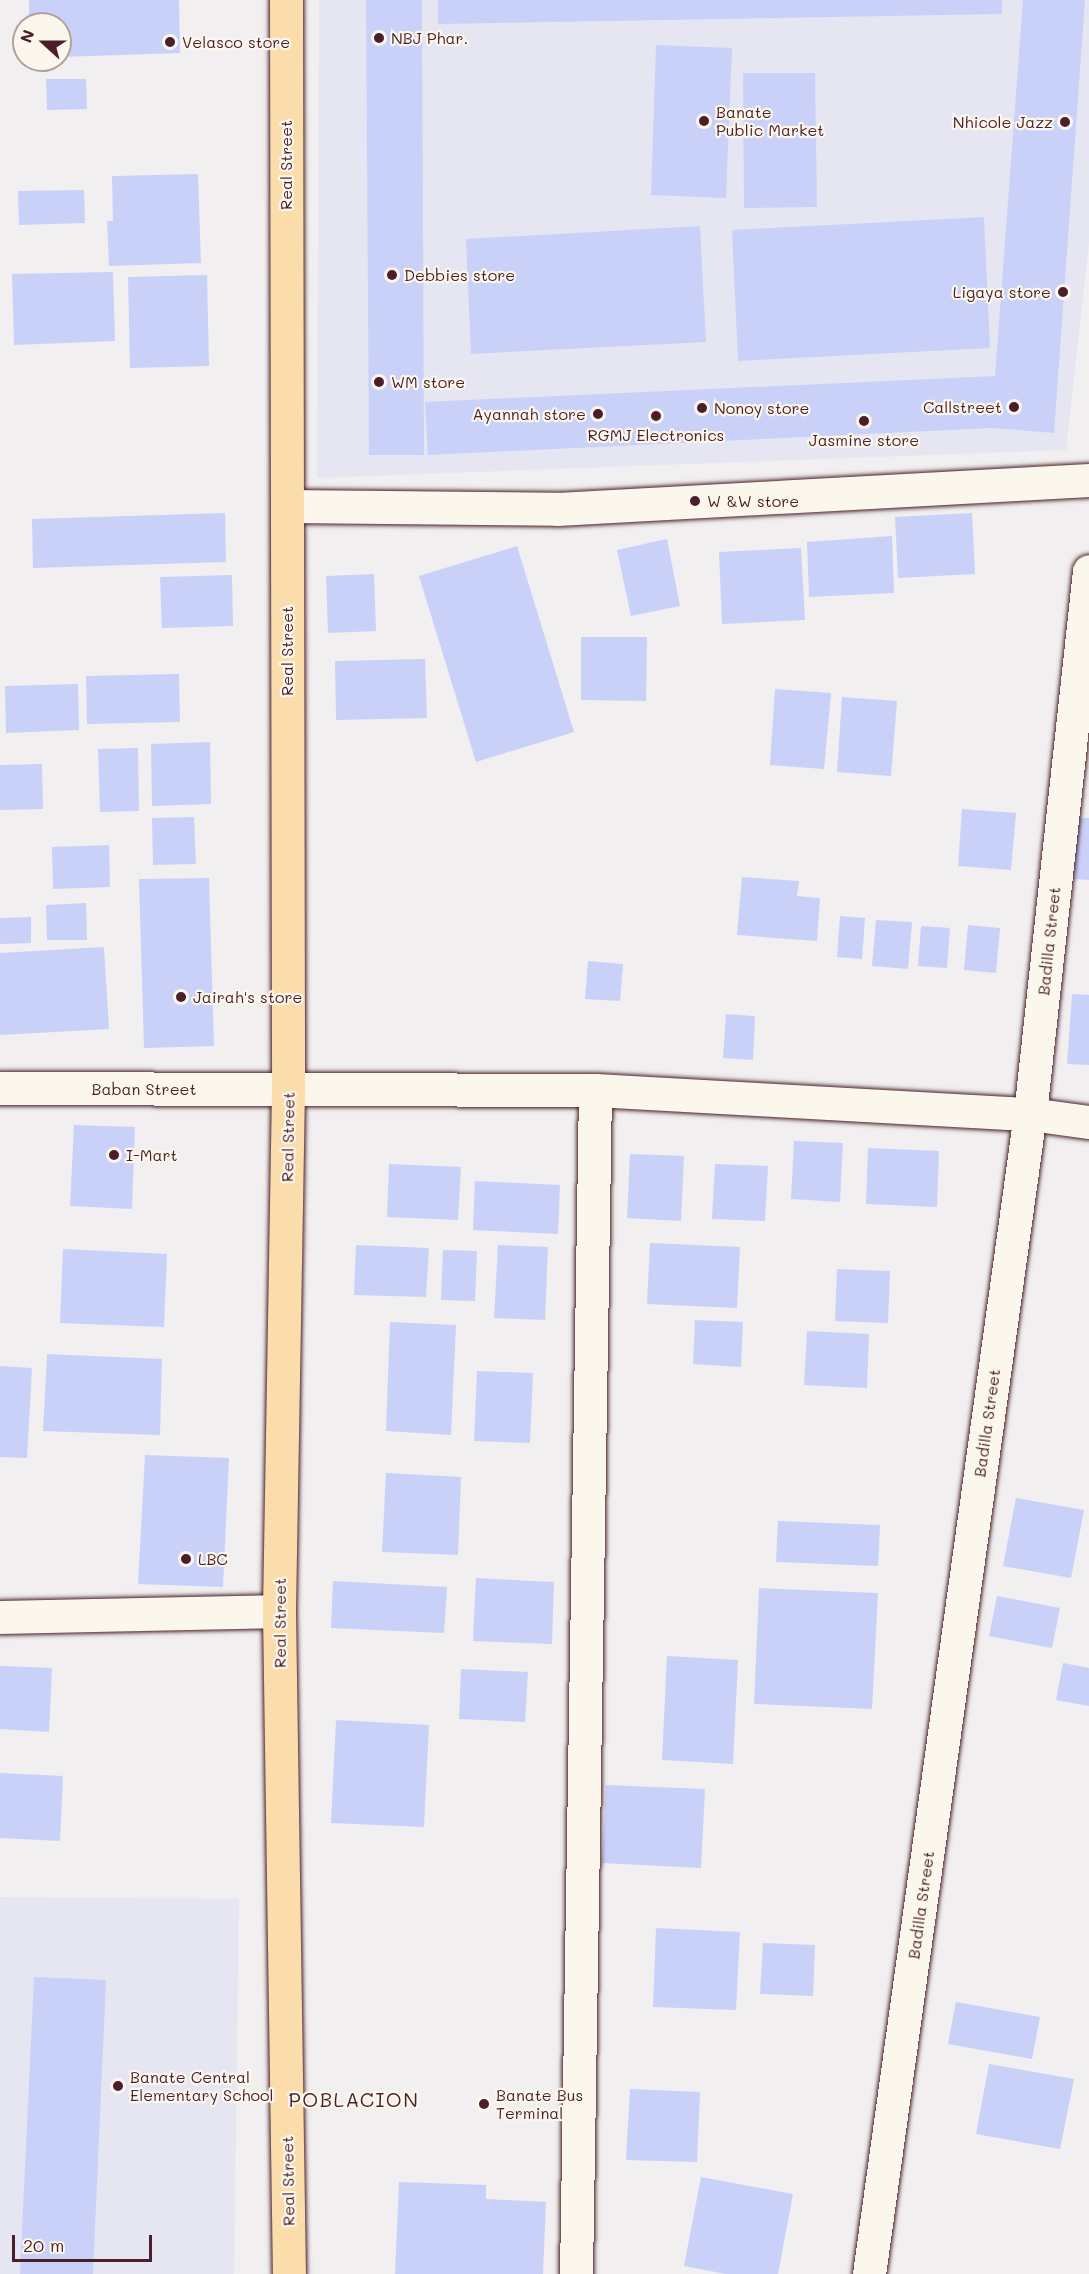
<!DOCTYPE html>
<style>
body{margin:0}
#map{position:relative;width:1089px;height:2274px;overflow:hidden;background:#f1efef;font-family:Mali,sans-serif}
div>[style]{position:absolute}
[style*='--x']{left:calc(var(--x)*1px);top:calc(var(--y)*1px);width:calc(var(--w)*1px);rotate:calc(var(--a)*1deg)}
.built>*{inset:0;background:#e5e6f2}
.building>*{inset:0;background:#c9d1f9}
.roads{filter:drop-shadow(0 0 2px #4a1f2b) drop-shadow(0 0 2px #4a1f2b)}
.street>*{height:33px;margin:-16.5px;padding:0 16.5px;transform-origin:16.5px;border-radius:16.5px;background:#fbf7ec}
.secondary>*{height:33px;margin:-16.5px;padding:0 16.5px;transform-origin:16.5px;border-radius:16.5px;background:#fbf7ec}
.primary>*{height:33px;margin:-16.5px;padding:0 16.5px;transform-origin:16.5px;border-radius:16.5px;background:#faddab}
.dots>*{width:16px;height:16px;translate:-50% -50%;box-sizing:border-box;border:3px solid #fbf7ec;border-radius:50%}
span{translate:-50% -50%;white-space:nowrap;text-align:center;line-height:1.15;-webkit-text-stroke:4.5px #fbf7ec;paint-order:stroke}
.poi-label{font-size:16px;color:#4a1f2b}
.left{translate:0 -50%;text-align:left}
.right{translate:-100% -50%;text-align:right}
.street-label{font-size:16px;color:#4a1f2b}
.quarter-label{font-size:20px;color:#4a1f2b;letter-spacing:1.5px}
.north{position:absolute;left:12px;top:12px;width:60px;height:60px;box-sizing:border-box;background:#fbf7ec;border:2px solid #b4a19f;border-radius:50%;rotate:291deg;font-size:16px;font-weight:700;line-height:24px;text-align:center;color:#4a1f2b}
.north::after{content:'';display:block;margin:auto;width:21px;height:27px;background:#4a1f2b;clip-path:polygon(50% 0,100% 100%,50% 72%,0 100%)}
.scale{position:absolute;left:12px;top:2235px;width:140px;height:27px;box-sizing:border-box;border:3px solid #4a1f2b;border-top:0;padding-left:8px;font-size:18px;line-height:21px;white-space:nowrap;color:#4a1f2b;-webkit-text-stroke:4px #fbf7ec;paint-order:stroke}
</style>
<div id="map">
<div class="built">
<div style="clip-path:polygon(319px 0,1089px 0,1089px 243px,1066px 450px,317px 478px)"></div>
<div style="clip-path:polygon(0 1897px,239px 1899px,234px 2274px,0 2274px)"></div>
</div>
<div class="building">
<div style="clip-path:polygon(29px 0,179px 0,180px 53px,60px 57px,60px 24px,29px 24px)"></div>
<div style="clip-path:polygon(366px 0,422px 0,424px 455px,369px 455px)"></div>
<div style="clip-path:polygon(438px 0,1002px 0,1002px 14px,438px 24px)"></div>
<div style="clip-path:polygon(1023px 0,1085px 0,1054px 433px,992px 428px,428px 455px,425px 402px,995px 376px)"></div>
<div style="clip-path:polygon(656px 45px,732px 48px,726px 198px,651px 195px)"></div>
<div style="clip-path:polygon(743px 73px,815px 73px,817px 207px,744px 208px)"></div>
<div style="clip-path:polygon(46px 79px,86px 79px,87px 109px,47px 110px)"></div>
<div style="clip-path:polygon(198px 174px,201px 263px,109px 266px,107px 221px,113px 221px,112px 176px)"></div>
<div style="clip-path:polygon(84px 190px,85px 223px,19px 225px,18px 191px)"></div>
<div style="clip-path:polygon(984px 217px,990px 348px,738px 361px,732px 230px)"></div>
<div style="clip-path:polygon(700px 226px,706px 342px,471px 354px,466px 239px)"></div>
<div style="clip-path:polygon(113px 272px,115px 341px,14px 345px,12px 274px)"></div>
<div style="clip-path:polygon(207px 275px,209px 366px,130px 368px,128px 277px)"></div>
<div style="clip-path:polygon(225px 513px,226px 562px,33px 568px,32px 519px)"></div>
<div style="clip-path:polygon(972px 513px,975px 574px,898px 578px,895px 517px)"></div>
<div style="clip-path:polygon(892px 536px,894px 593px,809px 597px,807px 542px)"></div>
<div style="clip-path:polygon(667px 539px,680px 606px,631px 616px,617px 550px)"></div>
<div style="clip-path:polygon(517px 546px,574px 732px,476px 762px,419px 576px)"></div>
<div style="clip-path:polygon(801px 548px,805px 620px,722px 624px,719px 552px)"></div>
<div style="clip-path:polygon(374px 574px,376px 631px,328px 633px,326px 576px)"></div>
<div style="clip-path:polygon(232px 575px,233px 626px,162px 628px,160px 577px)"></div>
<div style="clip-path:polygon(581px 637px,647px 637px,646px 701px,581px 700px)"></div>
<div style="clip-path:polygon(425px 659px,427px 718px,336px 720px,335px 661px)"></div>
<div style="clip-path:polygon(179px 674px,180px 722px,87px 724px,86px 676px)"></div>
<div style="clip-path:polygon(78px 684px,79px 730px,6px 733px,5px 686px)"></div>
<div style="clip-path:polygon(775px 689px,831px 693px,824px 769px,770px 765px)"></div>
<div style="clip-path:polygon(842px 697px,897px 701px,891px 776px,837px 772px)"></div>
<div style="clip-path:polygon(210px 742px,211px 804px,152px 806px,151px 744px)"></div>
<div style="clip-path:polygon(138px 748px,139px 811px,100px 812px,98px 749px)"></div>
<div style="clip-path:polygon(42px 764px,43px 809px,0 810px,0 765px)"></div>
<div style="clip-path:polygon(962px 809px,1016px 813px,1011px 870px,958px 866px)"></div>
<div style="clip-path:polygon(194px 817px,196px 864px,153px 865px,152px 818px)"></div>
<div style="clip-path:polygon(1078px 818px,1089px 818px,1089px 880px,1073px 879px)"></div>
<div style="clip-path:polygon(109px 845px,110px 887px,53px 889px,52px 847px)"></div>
<div style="clip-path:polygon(742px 877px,799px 881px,797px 896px,820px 898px,817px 941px,737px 935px)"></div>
<div style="clip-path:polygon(209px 878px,214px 1046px,144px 1048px,139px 879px)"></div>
<div style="clip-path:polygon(86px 903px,87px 940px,47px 940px,46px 905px)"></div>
<div style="clip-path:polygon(840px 916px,865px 918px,862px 959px,837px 957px)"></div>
<div style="clip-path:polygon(31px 917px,31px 943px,0 944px,0 918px)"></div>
<div style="clip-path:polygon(876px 920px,912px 922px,908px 969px,872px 966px)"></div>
<div style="clip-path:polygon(968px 925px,1000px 928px,996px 973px,964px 970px)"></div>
<div style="clip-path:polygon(921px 926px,950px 928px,947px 968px,918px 966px)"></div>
<div style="clip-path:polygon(104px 947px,109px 1029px,0 1035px,0 953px)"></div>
<div style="clip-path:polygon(588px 961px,623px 964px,620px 1001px,585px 999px)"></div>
<div style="clip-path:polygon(1072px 994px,1089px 995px,1089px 1065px,1067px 1064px)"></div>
<div style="clip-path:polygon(726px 1014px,755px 1016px,753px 1060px,723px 1058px)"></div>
<div style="clip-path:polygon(74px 1125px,135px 1127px,132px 1209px,70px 1206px)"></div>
<div style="clip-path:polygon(794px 1141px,843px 1143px,840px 1202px,791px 1199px)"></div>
<div style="clip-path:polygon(868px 1148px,939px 1151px,937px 1207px,866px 1204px)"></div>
<div style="clip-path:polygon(630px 1154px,684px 1156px,681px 1221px,627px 1218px)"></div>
<div style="clip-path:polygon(389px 1164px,461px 1167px,458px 1220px,387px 1217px)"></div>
<div style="clip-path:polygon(715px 1164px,768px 1166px,765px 1221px,712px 1219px)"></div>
<div style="clip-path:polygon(475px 1181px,560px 1185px,558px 1234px,473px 1230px)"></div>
<div style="clip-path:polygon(650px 1243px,740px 1247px,737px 1308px,647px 1304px)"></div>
<div style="clip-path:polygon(356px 1245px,429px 1248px,426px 1297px,354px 1295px)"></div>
<div style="clip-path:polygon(498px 1245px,548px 1247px,545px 1320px,494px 1318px)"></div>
<div style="clip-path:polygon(63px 1249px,167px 1254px,164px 1327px,60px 1323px)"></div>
<div style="clip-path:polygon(443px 1250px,477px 1251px,475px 1301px,441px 1300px)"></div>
<div style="clip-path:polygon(837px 1269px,890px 1271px,888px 1323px,835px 1321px)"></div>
<div style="clip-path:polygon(695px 1320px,743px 1322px,741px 1367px,693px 1364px)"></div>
<div style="clip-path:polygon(390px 1322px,456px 1325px,451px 1435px,386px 1431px)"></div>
<div style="clip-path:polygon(807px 1331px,869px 1334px,867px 1388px,804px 1385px)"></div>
<div style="clip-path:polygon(47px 1354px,162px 1359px,160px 1435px,43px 1431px)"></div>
<div style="clip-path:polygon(0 1366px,32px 1368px,27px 1458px,0 1457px)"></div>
<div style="clip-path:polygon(477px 1371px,533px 1373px,530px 1443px,474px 1441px)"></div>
<div style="clip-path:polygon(145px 1455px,229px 1458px,223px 1587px,138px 1584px)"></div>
<div style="clip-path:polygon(386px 1473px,461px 1477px,458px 1555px,382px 1552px)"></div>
<div style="clip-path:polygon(1016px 1498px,1084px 1510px,1071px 1578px,1003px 1566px)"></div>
<div style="clip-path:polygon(778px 1521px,880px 1525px,878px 1566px,776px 1562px)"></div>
<div style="clip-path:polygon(476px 1578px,554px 1582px,552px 1644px,473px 1641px)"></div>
<div style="clip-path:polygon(333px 1581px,447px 1587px,444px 1633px,331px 1628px)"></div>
<div style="clip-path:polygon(759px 1588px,878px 1593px,872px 1709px,754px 1704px)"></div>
<div style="clip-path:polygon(997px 1596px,1060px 1608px,1052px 1648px,989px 1636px)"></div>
<div style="clip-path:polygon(667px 1656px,738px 1660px,733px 1764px,662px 1760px)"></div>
<div style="clip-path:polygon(1063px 1663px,1089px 1668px,1089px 1706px,1056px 1700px)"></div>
<div style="clip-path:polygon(0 1666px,52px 1668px,49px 1732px,0 1729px)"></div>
<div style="clip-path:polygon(461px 1669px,528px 1672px,525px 1722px,459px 1719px)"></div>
<div style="clip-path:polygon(336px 1720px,429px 1725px,424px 1827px,331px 1823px)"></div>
<div style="clip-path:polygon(0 1773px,63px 1776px,60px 1841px,0 1838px)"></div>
<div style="clip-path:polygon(606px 1785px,705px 1789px,701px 1868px,602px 1863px)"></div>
<div style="clip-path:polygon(656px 1928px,740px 1932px,736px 2010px,653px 2007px)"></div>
<div style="clip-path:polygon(763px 1943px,815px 1945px,813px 1996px,760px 1994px)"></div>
<div style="clip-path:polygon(34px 1977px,106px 1980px,93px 2274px,20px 2274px)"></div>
<div style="clip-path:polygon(956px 2002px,1040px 2017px,1032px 2059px,948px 2044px)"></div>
<div style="clip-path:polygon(989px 2064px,1074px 2079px,1060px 2149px,976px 2134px)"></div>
<div style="clip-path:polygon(630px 2089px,700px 2092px,697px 2162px,626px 2160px)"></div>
<div style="clip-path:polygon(701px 2177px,793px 2194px,778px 2274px,726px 2274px,684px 2266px)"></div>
<div style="clip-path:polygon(399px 2182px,486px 2185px,486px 2199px,546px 2202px,543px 2274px,395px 2274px)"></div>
</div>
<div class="roads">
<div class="street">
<div style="--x:287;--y:506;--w:270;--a:0.6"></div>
<div style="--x:557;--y:509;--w:533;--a:-3.12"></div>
<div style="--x:0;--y:1088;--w:595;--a:0.19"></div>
<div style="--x:595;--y:1090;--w:436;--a:3.2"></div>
<div style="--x:1030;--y:1114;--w:60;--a:7.7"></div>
<div style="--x:0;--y:1617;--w:279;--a:-1.2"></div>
<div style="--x:576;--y:2274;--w:1184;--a:-89.08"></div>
</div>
<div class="secondary">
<div style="--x:869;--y:2274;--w:1171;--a:-82.1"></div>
<div style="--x:1030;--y:1114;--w:546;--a:-83.8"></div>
</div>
<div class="primary">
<div style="--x:286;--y:0;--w:1089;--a:89.89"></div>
<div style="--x:288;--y:1089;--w:522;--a:90.99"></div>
<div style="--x:279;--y:1611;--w:663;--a:89.14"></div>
</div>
</div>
<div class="dots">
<div style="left:379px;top:38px;background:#4a1f2b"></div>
<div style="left:170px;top:42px;background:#4a1f2b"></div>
<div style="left:704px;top:121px;background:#4a1f2b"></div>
<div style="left:1065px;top:122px;background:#4a1f2b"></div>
<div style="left:392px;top:275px;background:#4a1f2b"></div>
<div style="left:1063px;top:292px;background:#4a1f2b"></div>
<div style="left:379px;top:382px;background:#4a1f2b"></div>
<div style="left:1014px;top:407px;background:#4a1f2b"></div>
<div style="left:702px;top:408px;background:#4a1f2b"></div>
<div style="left:598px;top:414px;background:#4a1f2b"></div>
<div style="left:656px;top:416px;background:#4a1f2b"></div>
<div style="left:864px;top:421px;background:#4a1f2b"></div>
<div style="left:695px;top:501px;background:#4a1f2b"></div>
<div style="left:181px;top:997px;background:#4a1f2b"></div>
<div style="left:114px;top:1155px;background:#4a1f2b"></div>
<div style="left:186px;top:1559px;background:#4a1f2b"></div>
<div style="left:118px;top:2086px;background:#4a1f2b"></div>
<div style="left:484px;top:2104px;background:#4a1f2b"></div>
</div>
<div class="poi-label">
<span class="left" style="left:391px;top:38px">NBJ Phar.</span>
<span class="left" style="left:182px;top:42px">Velasco store</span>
<span class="left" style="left:716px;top:121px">Banate<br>Public Market</span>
<span class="right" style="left:1053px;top:122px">Nhicole Jazz</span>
<span class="left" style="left:404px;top:275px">Debbies store</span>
<span class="right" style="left:1051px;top:292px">Ligaya store</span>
<span class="left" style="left:391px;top:382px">WM store</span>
<span class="right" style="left:1002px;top:407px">Callstreet</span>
<span class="left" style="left:714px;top:408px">Nonoy store</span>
<span class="right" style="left:586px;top:414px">Ayannah store</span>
<span style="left:656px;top:435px">RGMJ Electronics</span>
<span style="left:864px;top:440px">Jasmine store</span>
<span class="left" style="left:707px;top:501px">W &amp;W store</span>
<span class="left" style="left:193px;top:997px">Jairah's store</span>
<span class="left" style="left:126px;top:1155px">I-Mart</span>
<span class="left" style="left:198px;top:1559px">LBC</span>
<span class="left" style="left:130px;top:2086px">Banate Central<br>Elementary School</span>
<span class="left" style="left:496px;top:2104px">Banate Bus<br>Terminal</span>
</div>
<div class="street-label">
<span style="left:286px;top:165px;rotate:-90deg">Real Street</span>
<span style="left:287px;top:651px;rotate:-90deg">Real Street</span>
<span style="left:1049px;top:941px;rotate:-84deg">Badilla Street</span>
<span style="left:144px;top:1089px">Baban Street</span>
<span style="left:288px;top:1137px;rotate:-89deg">Real Street</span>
<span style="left:987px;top:1423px;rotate:-82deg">Badilla Street</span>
<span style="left:280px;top:1623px;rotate:-90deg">Real Street</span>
<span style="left:921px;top:1905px;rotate:-82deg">Badilla Street</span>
<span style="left:288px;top:2181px;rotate:-91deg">Real Street</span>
</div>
<div class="quarter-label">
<span style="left:354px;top:2099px">POBLACION</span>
</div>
<div class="north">N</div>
<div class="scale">20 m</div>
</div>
